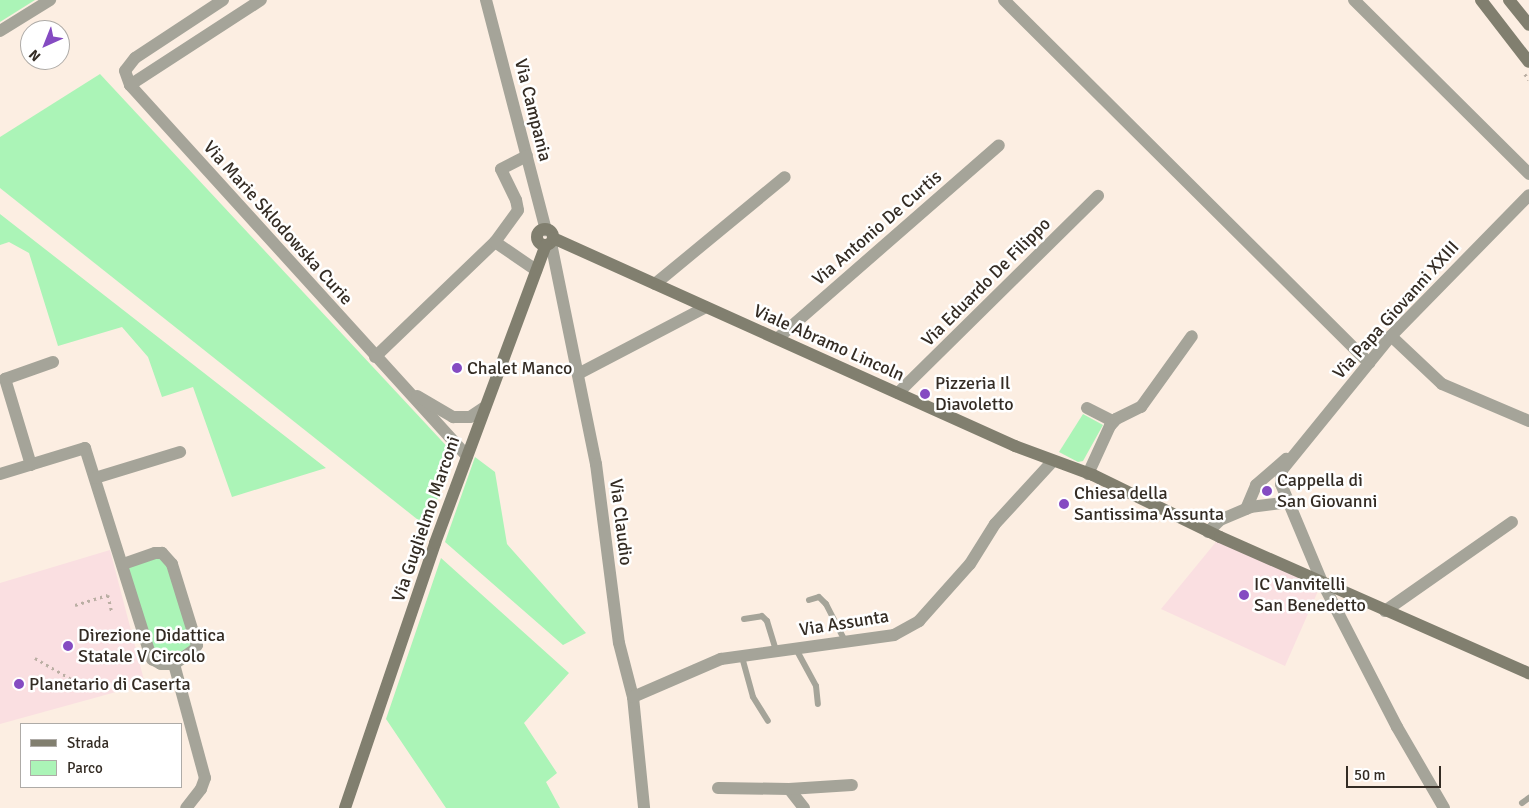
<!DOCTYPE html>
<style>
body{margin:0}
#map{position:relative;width:1529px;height:808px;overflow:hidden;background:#fceee2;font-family:Signika,sans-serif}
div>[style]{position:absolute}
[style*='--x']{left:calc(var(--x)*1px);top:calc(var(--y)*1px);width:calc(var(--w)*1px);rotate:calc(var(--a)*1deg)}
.education>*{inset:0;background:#fadfe1}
.green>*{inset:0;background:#abf4b7}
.path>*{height:2.5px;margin-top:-1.25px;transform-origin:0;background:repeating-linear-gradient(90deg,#baaea3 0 2.5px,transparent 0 6.5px)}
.lane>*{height:6px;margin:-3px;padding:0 3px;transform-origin:3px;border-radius:3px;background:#a5a499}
.street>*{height:12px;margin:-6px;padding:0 6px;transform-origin:6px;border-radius:6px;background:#a5a499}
.secondary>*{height:12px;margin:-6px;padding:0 6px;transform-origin:6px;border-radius:6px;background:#817f6f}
.secondary>.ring{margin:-6px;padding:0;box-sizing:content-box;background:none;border:12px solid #817f6f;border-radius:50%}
.dots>*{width:14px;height:14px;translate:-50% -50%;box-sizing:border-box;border:2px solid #fff;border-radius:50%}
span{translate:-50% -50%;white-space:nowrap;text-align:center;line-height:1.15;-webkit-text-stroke:5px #fff;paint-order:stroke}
.street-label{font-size:18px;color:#342c24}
.poi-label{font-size:18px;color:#342c24}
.left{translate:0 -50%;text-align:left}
.legend{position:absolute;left:20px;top:723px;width:162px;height:65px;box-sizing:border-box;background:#fff;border:1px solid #aeaba7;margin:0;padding:6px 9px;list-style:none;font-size:15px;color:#342c24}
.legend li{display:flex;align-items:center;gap:10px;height:25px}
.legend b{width:25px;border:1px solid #aeaba7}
.north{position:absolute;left:20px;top:20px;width:50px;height:50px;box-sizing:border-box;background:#fff;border:1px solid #aeaba7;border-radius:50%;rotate:224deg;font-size:14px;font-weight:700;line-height:20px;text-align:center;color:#342c24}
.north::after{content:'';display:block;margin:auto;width:18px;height:22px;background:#854bc2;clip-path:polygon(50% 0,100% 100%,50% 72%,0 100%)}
.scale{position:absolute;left:1346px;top:766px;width:95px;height:22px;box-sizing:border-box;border:2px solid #342c24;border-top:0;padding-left:6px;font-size:15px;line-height:18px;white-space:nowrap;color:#342c24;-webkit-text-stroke:4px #fff;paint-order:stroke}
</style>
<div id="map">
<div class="education">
<div style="clip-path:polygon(1220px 537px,1322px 582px,1285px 666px,1161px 609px)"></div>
<div style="clip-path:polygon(110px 550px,145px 684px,0 724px,0 583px)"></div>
</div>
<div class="green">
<div style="clip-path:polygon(0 0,35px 0,0 22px)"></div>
<div style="clip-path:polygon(100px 74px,454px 454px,427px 527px,0 188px,0 137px)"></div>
<div style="clip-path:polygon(0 214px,154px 334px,326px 468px,232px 497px,193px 387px,162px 397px,148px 357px,122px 327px,58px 346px,29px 253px,9px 242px,0 245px)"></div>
<div style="clip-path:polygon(1083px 414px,1103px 425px,1083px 461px,1078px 462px,1059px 452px)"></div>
<div style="clip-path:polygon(475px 457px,495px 472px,507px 544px,586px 633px,563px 645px,445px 542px)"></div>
<div style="clip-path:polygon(168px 557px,194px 650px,152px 659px,122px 561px)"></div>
<div style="clip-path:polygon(441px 558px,569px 673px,524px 723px,557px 773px,546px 782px,560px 808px,446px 808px,386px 719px)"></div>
</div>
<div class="path">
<div style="--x:1525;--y:74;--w:7;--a:56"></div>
<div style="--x:75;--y:605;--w:34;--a:-17"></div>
<div style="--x:108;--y:595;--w:18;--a:77"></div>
<div style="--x:35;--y:658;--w:44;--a:30.1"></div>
</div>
<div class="lane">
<div style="--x:809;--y:600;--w:10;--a:-17"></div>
<div style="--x:819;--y:597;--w:10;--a:45"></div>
<div style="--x:826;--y:604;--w:42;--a:62.8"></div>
<div style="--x:744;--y:619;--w:18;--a:-9"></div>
<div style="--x:762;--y:616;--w:7;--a:45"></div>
<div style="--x:767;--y:621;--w:31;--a:73"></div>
<div style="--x:796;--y:649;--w:42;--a:61.6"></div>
<div style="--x:816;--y:686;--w:18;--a:84"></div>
<div style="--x:742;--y:657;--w:41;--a:74.6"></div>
<div style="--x:753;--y:697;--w:28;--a:58"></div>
<div style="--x:1522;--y:803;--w:9;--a:-36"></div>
</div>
<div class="street">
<div style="--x:223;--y:0;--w:105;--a:146.6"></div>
<div style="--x:135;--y:58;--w:16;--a:128"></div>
<div style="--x:125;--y:71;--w:15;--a:70"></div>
<div style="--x:130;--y:85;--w:501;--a:47.75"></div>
<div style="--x:486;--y:0;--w:238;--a:75.4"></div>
<div style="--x:1004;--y:0;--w:515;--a:44.84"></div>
<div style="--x:1354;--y:0;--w:247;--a:44.8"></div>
<div style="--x:0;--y:31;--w:59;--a:-31.8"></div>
<div style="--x:130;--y:85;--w:156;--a:-33"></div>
<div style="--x:495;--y:242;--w:39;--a:-54"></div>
<div style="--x:518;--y:210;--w:10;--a:-101"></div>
<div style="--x:516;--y:200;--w:34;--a:-116"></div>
<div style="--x:501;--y:169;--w:29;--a:-27"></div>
<div style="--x:551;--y:243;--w:226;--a:78.5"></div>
<div style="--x:596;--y:464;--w:180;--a:82.7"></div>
<div style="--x:619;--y:643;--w:56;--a:75.5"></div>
<div style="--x:633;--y:697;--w:112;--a:84.3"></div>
<div style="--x:655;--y:284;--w:168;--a:-39.5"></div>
<div style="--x:1391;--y:336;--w:70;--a:43.3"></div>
<div style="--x:1442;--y:384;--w:95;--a:23"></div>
<div style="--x:778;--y:338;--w:293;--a:-41.1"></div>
<div style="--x:375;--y:357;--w:166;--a:-43.8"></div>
<div style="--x:495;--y:242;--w:50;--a:34.3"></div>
<div style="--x:578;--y:374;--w:144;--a:-27.6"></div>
<div style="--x:898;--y:393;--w:281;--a:-44.6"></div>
<div style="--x:417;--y:396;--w:42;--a:30.3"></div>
<div style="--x:453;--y:417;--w:17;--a:0"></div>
<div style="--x:470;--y:417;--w:18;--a:-34"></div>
<div style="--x:1087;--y:408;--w:30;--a:27"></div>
<div style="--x:31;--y:465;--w:90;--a:-106.8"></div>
<div style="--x:5;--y:379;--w:51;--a:-19.5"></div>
<div style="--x:0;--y:474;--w:89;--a:-17"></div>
<div style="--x:85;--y:448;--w:213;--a:72.5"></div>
<div style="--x:149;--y:651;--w:9;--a:69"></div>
<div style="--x:152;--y:659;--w:10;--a:29"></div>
<div style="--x:161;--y:664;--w:13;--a:0"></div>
<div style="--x:174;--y:664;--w:24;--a:-35"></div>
<div style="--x:194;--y:650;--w:6;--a:-59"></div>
<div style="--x:197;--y:645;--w:85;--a:-107.2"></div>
<div style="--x:172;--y:564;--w:15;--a:-132"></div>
<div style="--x:162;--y:553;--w:7;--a:180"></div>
<div style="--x:155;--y:553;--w:34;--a:161"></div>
<div style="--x:1088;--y:474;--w:53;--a:-65.4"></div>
<div style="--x:1110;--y:426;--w:9;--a:-49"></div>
<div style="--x:1116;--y:419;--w:28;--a:-26"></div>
<div style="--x:1141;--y:407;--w:87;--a:-54.3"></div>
<div style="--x:95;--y:478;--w:89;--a:-17"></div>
<div style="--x:1246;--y:509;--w:26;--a:-67"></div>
<div style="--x:1256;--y:485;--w:40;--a:-41"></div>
<div style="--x:1208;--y:532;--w:17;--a:-45"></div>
<div style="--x:1220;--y:520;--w:33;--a:-23"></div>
<div style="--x:1250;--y:507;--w:38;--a:-7"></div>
<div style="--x:1385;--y:611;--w:155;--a:-35"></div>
<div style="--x:174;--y:664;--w:118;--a:74.8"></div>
<div style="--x:205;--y:778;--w:12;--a:110"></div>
<div style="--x:201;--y:789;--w:24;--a:128"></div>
<div style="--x:633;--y:697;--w:96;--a:-23.4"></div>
<div style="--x:721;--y:659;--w:175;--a:-7.9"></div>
<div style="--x:894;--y:635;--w:29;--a:-29"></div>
<div style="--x:919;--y:621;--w:76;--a:-48.2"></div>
<div style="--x:970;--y:564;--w:47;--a:-58"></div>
<div style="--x:995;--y:524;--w:84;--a:-47.4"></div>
<div style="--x:718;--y:788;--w:71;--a:0.8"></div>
<div style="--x:804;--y:808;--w:24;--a:-128"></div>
<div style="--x:789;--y:789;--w:63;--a:-3.6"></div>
<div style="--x:1444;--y:808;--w:94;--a:-120.1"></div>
<div style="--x:1397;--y:727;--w:163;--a:-117.3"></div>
<div style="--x:1322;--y:582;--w:106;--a:-112.7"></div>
<div style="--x:1281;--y:484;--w:14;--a:-86"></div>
<div style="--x:1282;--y:470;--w:173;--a:-50.9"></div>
<div style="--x:1391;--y:336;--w:197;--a:-45.6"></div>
</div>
<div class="secondary">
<div style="--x:1481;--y:0;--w:78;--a:52.3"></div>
<div style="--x:1509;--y:0;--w:32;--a:51"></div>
<div class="ring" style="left:537px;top:229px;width:4px;height:4px"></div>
<div style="--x:553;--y:238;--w:507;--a:24.24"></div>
<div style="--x:1015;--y:446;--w:83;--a:20.4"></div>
<div style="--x:1093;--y:475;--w:141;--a:26"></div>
<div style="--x:1220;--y:537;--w:338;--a:23.8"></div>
<div style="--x:345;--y:808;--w:280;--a:-71.2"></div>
<div style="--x:435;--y:543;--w:318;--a:-69.6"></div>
</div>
<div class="dots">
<div style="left:457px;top:368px;background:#854bc2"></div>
<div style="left:925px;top:394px;background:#854bc2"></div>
<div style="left:1267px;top:491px;background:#854bc2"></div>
<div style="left:1064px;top:504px;background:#854bc2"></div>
<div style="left:1244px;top:595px;background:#854bc2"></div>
<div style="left:68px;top:646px;background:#854bc2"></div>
<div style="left:19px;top:684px;background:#854bc2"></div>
</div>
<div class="street-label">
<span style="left:533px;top:110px;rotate:76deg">Via Campania</span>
<span style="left:278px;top:223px;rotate:48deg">Via Marie Sklodowska Curie</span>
<span style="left:877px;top:228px;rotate:-41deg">Via Antonio De Curtis</span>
<span style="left:986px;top:282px;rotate:-45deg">Via Eduardo De Filippo</span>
<span style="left:1396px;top:310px;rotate:-48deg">Via Papa Giovanni XXIII</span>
<span style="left:829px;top:343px;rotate:24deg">Viale Abramo Lincoln</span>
<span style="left:426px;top:519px;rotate:-71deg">Via Guglielmo Marconi</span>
<span style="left:621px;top:522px;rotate:83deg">Via Claudio</span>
<span style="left:844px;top:623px;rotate:-9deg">Via Assunta</span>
</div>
<div class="poi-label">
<span class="left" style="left:467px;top:368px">Chalet Manco</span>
<span class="left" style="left:935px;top:394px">Pizzeria Il<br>Diavoletto</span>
<span class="left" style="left:1277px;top:491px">Cappella di<br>San Giovanni</span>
<span class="left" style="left:1074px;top:504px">Chiesa della<br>Santissima Assunta</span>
<span class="left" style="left:1254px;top:595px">IC Vanvitelli<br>San Benedetto</span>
<span class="left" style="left:78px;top:646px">Direzione Didattica<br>Statale V Circolo</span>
<span class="left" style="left:29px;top:684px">Planetario di Caserta</span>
</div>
<ul class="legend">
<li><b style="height:6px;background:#817f6f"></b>Strada</li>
<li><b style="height:14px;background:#abf4b7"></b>Parco</li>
</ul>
<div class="north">N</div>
<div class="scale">50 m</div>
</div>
